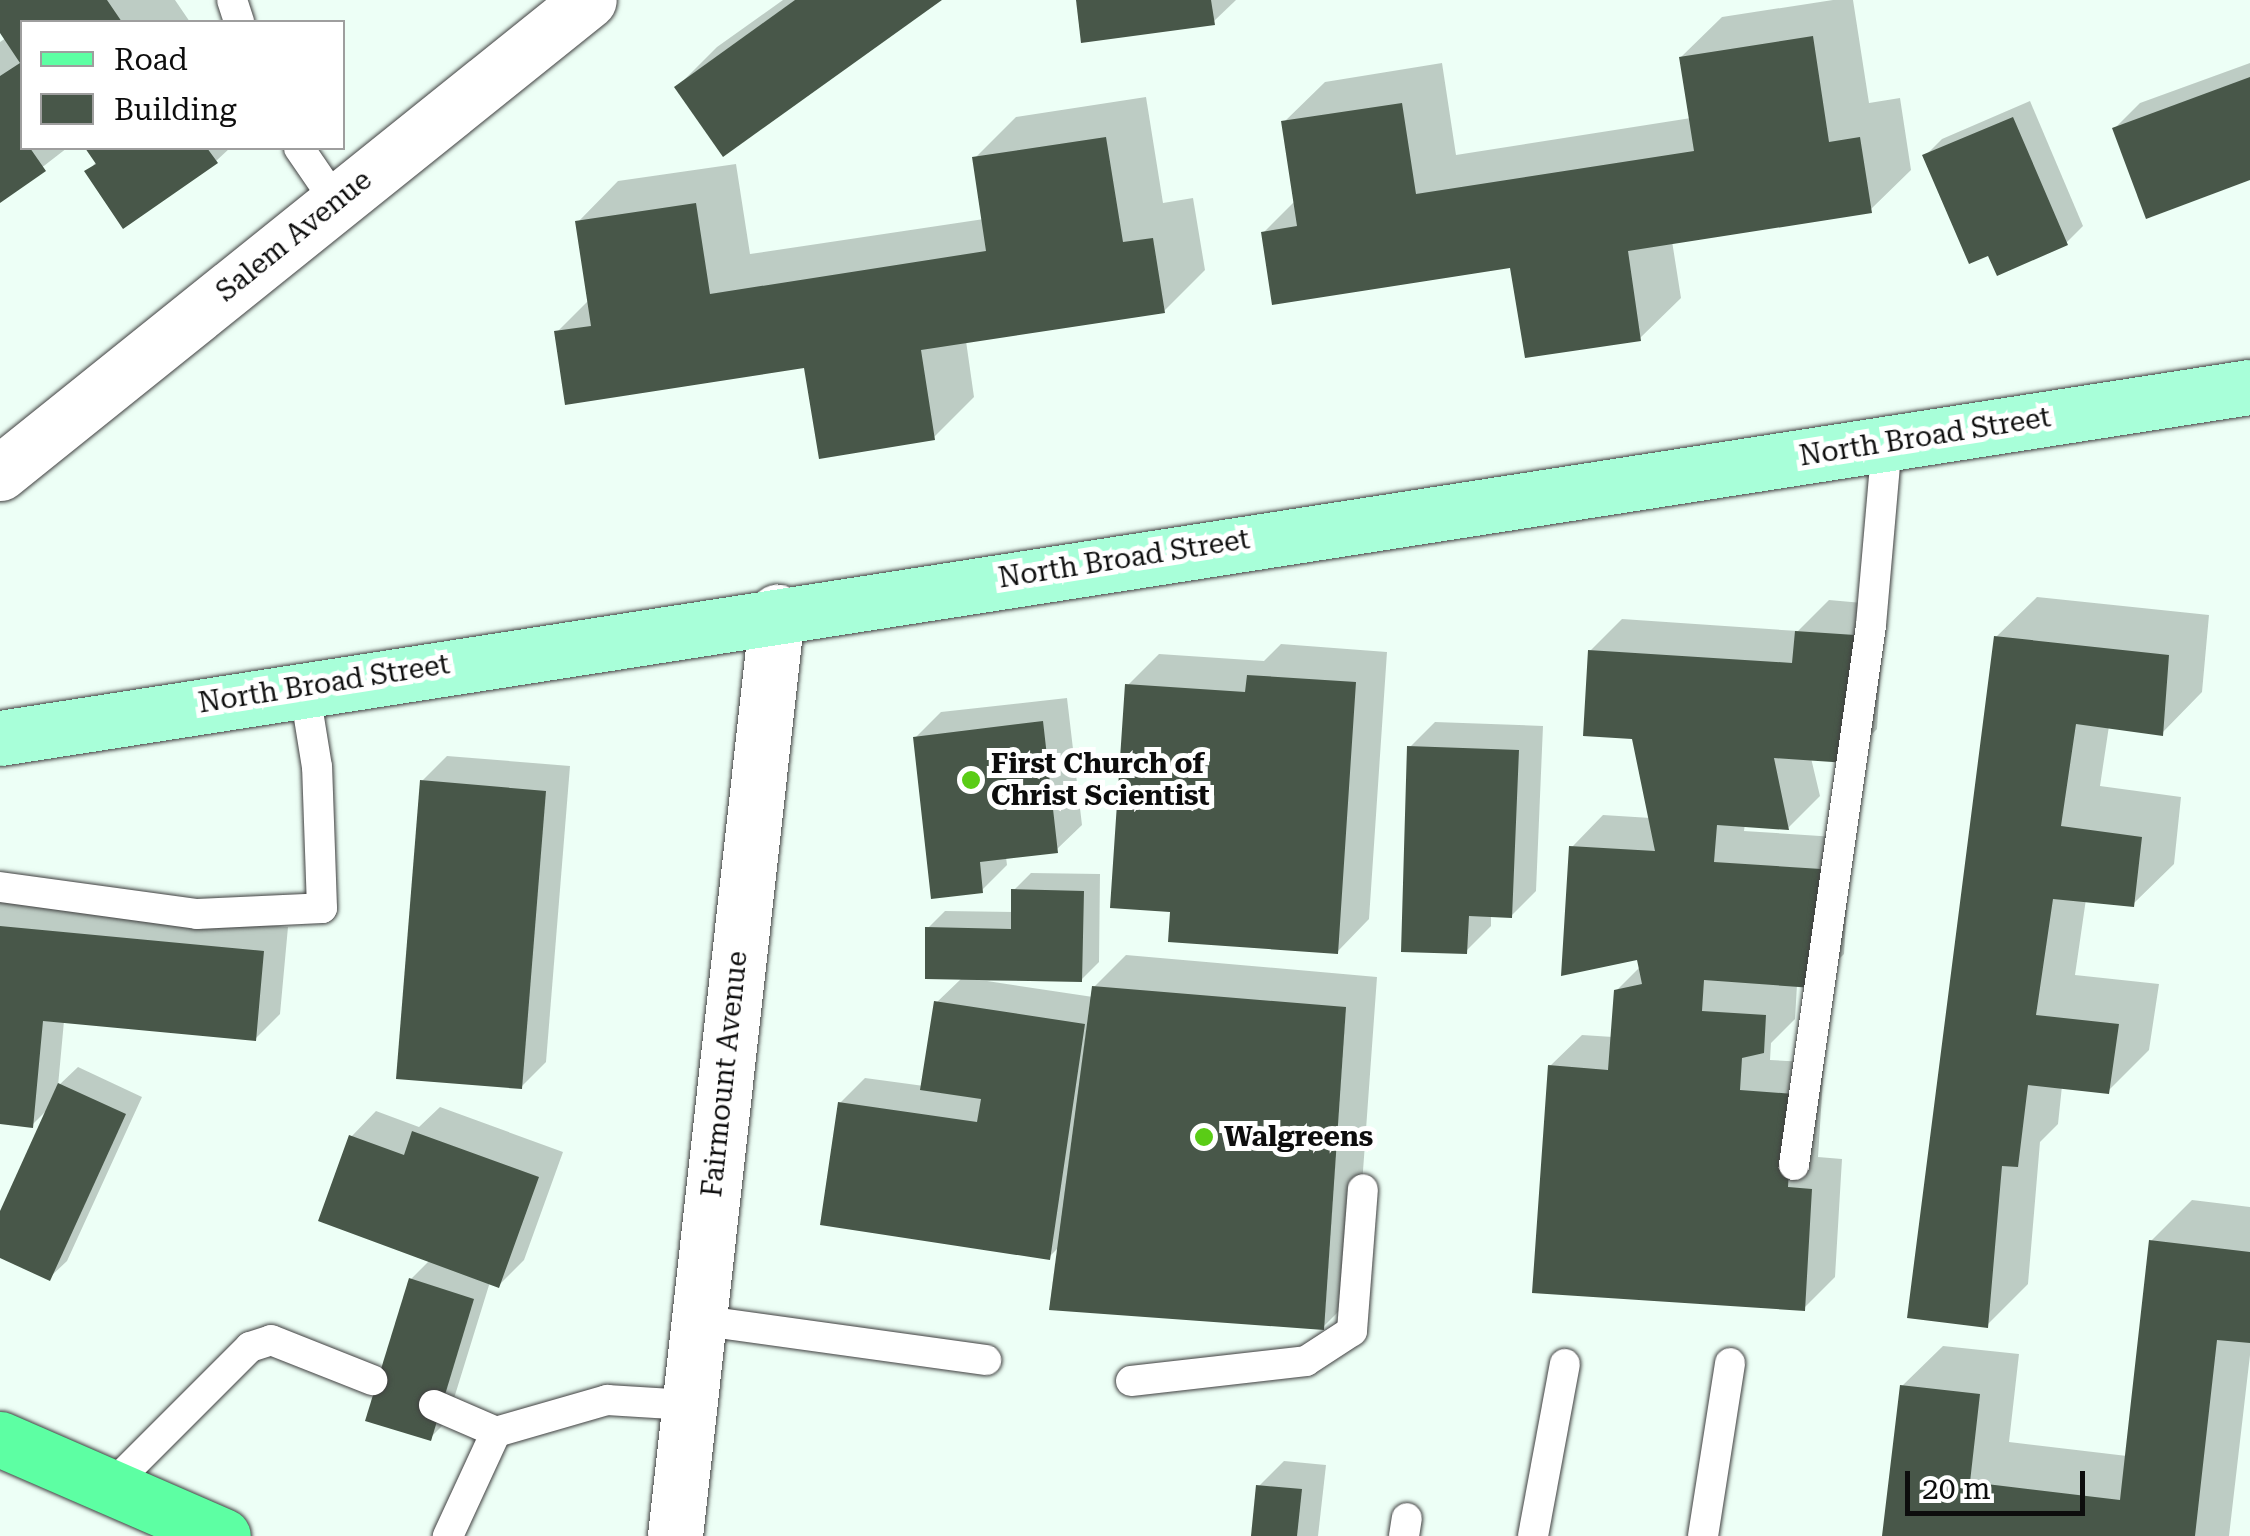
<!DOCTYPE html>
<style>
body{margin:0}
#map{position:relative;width:2250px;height:1536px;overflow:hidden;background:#edfff6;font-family:"Roboto Serif",serif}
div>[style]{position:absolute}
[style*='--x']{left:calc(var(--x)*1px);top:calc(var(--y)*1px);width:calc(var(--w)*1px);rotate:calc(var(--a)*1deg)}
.shadow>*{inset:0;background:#0003}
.building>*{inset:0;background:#485749}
.roads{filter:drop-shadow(0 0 2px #404040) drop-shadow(0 0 2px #404040)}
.service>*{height:30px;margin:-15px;padding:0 15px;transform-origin:15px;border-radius:15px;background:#fff}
.minor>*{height:55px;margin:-27.5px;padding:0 27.5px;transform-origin:27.5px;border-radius:27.5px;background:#fff}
.tertiary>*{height:55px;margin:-27.5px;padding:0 27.5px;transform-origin:27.5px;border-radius:27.5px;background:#fff}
.secondary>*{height:55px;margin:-27.5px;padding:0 27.5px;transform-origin:27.5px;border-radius:27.5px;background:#a8ffd9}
.primary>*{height:55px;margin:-27.5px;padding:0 27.5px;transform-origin:27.5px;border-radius:27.5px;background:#5dffa3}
.dots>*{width:28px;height:28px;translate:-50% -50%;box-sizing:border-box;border:5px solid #fff;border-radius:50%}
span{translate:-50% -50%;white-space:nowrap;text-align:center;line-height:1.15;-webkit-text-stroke:10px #fff;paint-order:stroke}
.street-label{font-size:28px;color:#0d0d0d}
.poi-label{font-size:28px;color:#0d0d0d;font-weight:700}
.left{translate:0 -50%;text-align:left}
.legend{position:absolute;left:20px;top:20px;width:325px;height:130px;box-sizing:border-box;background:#fff;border:2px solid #9e9e9e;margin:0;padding:12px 18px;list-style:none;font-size:30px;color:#0d0d0d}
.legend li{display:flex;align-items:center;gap:20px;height:50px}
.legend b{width:50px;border:2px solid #9e9e9e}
.scale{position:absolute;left:1905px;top:1471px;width:180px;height:45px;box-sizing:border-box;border:5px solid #0d0d0d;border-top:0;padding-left:12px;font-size:30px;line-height:35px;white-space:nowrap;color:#0d0d0d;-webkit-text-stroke:8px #fff;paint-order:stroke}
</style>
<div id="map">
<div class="shadow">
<div style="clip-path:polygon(0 0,175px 0,190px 22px,22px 22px,22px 148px,67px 148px,0 200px,0 42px,6px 38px)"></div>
<div style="clip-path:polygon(783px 0,938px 0,677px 87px,717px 47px)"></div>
<div style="clip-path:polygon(1078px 0,1236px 0,1213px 22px)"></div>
<div style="clip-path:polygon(1833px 0,1853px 0,1869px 103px,1900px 98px,1911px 170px,1870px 210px,1672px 241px,1681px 298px,1640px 338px,1513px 266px,1263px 233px,1296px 200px,1284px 122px,1325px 82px,1442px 63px,1456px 155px,1691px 118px,1681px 57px,1722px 17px)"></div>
<div style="clip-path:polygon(2250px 63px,2250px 177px,2115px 128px,2140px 103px)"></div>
<div style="clip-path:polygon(1146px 97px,1163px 203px,1193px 198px,1205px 270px,1164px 311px,966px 341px,974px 397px,933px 438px,806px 365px,557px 332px,589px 300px,578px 222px,618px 181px,736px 164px,750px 254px,984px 219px,975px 158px,1016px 117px)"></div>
<div style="clip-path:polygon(2030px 101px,2083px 226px,2066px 243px,1925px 156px,1942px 139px)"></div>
<div style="clip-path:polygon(88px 148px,230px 148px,216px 161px,87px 172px,97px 161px)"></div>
<div style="clip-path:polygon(2037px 597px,2209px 615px,2202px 692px,2162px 733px,2109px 726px,2100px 786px,2181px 797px,2174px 864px,2133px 904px,2086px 899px,2075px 975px,2159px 984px,2149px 1050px,2108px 1091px,2062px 1086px,2058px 1124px,2040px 1142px,2028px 1284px,1987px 1325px,1996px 637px)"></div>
<div style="clip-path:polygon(1829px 600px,1885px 605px,1877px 729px,1846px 760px,1811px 758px,1820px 796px,1788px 828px,1745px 824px,1744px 831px,1851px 838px,1844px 954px,1812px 986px,1797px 985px,1795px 1019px,1771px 1043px,1770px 1060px,1824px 1063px,1818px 1157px,1842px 1159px,1835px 1277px,1804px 1308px,1550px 1066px,1582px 1035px,1613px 1037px,1616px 991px,1641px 966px,1572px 847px,1603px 815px,1651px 818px,1634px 737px,1590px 651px,1622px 619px,1798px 631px)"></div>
<div style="clip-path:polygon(1281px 644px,1387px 652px,1369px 919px,1338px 951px,1172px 910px,1127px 686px,1159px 654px,1264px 661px)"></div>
<div style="clip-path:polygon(1067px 698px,1082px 825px,1056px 850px,1006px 857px,1007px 865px,982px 890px,916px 737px,941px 712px)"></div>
<div style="clip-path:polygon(1435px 722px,1543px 726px,1536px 891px,1511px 916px,1491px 915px,1491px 926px,1466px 951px,1410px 747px)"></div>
<div style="clip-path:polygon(447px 756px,570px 766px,546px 1062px,521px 1087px,422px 781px)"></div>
<div style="clip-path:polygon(1031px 873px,1100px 874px,1099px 962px,1081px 980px,987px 981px,1093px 997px,1094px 987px,1126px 955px,1377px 977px,1354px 1296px,1323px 1327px,1060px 1246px,1049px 1257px,840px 1103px,865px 1078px,924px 1086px,936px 1003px,962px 978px,928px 928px,945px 911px,1014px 912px,1014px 890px)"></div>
<div style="clip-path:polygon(0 900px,288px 927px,280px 1014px,255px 1039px,64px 1021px,58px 1086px,78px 1067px,142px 1097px,67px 1261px,49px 1278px,0 1255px,0 1217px,49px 1108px,32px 1125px,0 1122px)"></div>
<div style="clip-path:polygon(440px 1107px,563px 1152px,524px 1260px,499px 1285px,490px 1282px,447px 1421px,430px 1438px,411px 1279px,430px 1260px,351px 1137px,376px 1111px,419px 1127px)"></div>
<div style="clip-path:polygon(2192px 1200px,2250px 1207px,2250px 1355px,2229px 1536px,1885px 1536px,1902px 1386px,1943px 1346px,2019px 1354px,2009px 1442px,2127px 1456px,2151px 1241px)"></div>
<div style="clip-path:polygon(1284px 1461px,1326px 1465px,1318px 1536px,1253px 1536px,1259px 1486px)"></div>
</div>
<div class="building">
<div style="clip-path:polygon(0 0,107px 0,122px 22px,22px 22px,22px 148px,30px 148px,46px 171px,0 203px,0 76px,20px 63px,0 33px)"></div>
<div style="clip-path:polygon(795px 0,942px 0,723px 157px,674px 87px)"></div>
<div style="clip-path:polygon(1076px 0,1211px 0,1215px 25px,1081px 43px)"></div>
<div style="clip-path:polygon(1813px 36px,1829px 142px,1860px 137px,1872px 213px,1628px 251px,1641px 341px,1525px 358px,1510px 268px,1272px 305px,1261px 232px,1297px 226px,1281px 121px,1402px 103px,1416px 194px,1694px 151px,1679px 57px)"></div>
<div style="clip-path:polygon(2250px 77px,2250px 180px,2146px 219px,2112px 128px)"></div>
<div style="clip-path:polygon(2013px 117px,2068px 245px,1997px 276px,1988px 256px,1969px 264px,1922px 155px)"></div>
<div style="clip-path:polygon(1106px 137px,1123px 242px,1153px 238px,1165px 313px,921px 350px,935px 440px,819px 459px,804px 368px,565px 405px,554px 331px,591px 326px,575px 221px,696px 203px,710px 294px,986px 251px,972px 157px)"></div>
<div style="clip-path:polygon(85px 148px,207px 148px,218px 163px,123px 229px,84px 171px,96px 164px)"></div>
<div style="clip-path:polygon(1795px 631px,1855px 635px,1847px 763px,1774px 758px,1789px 830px,1717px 825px,1714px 862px,1821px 869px,1813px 988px,1704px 980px,1702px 1011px,1766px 1015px,1764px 1053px,1742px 1058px,1740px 1090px,1794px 1094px,1788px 1187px,1812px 1189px,1805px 1311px,1532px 1293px,1548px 1065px,1608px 1070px,1614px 990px,1642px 984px,1637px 960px,1561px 976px,1569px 846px,1655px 851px,1632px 739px,1583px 736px,1588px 650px,1792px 663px)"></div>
<div style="clip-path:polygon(1994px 636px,2169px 655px,2163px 736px,2076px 724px,2061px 826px,2142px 837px,2134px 907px,2053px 899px,2036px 1015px,2119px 1024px,2109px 1094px,2028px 1085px,2018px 1167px,2002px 1166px,1988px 1328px,1907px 1318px)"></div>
<div style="clip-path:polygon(1247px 675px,1356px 682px,1338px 954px,1168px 942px,1170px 912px,1110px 908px,1125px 684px,1245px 692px)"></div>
<div style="clip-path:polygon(1043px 721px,1058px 853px,980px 862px,983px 893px,931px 899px,913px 737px)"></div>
<div style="clip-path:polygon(1407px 746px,1519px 750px,1512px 918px,1469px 916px,1467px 954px,1401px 952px)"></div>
<div style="clip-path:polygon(420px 780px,546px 791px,522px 1089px,396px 1079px)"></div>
<div style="clip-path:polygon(1011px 889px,1084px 891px,1082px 982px,925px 979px,925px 927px,1011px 929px)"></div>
<div style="clip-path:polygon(0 926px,264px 951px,256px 1041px,43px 1021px,33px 1128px,0 1124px)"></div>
<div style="clip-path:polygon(1092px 986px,1346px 1007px,1324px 1330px,1049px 1310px)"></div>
<div style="clip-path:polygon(934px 1001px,1085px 1024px,1050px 1260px,820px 1225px,838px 1102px,977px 1122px,981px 1099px,920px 1090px)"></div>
<div style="clip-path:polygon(58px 1083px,126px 1114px,50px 1281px,0 1258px,0 1211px)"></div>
<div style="clip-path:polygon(412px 1131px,539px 1177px,499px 1288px,318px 1221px,349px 1135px,404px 1155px)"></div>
<div style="clip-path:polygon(2149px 1240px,2250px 1252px,2250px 1343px,2217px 1340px,2195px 1536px,1882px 1536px,1900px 1385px,1980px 1394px,1970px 1482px,2120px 1500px)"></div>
<div style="clip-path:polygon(409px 1278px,474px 1299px,431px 1441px,365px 1421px)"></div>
<div style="clip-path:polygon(1256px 1485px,1302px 1489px,1297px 1536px,1251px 1536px)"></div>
</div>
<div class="roads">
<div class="service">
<div style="--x:232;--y:0;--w:23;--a:72"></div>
<div style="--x:299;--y:148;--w:65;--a:55.6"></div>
<div style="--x:0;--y:887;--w:199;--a:7.8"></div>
<div style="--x:197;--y:914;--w:125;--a:-2.7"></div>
<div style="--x:322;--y:908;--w:141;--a:-92"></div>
<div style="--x:317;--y:767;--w:81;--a:-99.2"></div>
<div style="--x:1794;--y:1165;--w:545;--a:-81.88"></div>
<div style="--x:1871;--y:625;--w:183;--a:-85"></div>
<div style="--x:697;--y:1320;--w:292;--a:7.9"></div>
<div style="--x:1131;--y:1381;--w:176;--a:-6.5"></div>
<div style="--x:1306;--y:1361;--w:55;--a:-33.1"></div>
<div style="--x:1352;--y:1331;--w:142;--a:-85.6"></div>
<div style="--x:434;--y:1405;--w:68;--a:23.5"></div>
<div style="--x:496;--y:1432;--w:115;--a:114.8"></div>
<div style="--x:496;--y:1432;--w:116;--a:-16.1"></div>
<div style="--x:607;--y:1400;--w:81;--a:3.5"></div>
<div style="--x:110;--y:1487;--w:198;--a:-45"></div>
<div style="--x:250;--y:1347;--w:22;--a:-18"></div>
<div style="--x:271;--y:1340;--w:109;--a:21.6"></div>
<div style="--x:1404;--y:1536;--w:18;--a:-81"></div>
<div style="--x:1533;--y:1536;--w:175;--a:-79.5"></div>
<div style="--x:1703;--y:1536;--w:175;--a:-81.1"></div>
</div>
<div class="minor">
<div style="--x:0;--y:473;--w:755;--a:-38.77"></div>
</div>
<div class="tertiary">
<div style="--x:675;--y:1536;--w:930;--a:-83.7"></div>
</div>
<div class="secondary">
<div style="--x:0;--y:738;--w:2277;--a:-8.87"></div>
</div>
<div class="primary">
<div style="--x:0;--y:1439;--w:243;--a:23.5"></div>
</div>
</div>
<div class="dots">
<div style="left:971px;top:780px;background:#5acc16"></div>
<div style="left:1204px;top:1137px;background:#5acc16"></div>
</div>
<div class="street-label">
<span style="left:294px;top:236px;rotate:-39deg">Salem Avenue</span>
<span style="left:1925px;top:437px;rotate:-9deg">North Broad Street</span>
<span style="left:1124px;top:559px;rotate:-9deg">North Broad Street</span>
<span style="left:324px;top:684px;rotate:-9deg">North Broad Street</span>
<span style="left:725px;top:1074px;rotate:-84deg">Fairmount Avenue</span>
</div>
<div class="poi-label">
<span class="left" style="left:991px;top:780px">First Church of<br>Christ Scientist</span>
<span class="left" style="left:1224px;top:1137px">Walgreens</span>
</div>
<ul class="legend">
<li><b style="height:12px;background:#5dffa3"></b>Road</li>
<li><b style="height:28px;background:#485749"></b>Building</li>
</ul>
<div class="scale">20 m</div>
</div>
